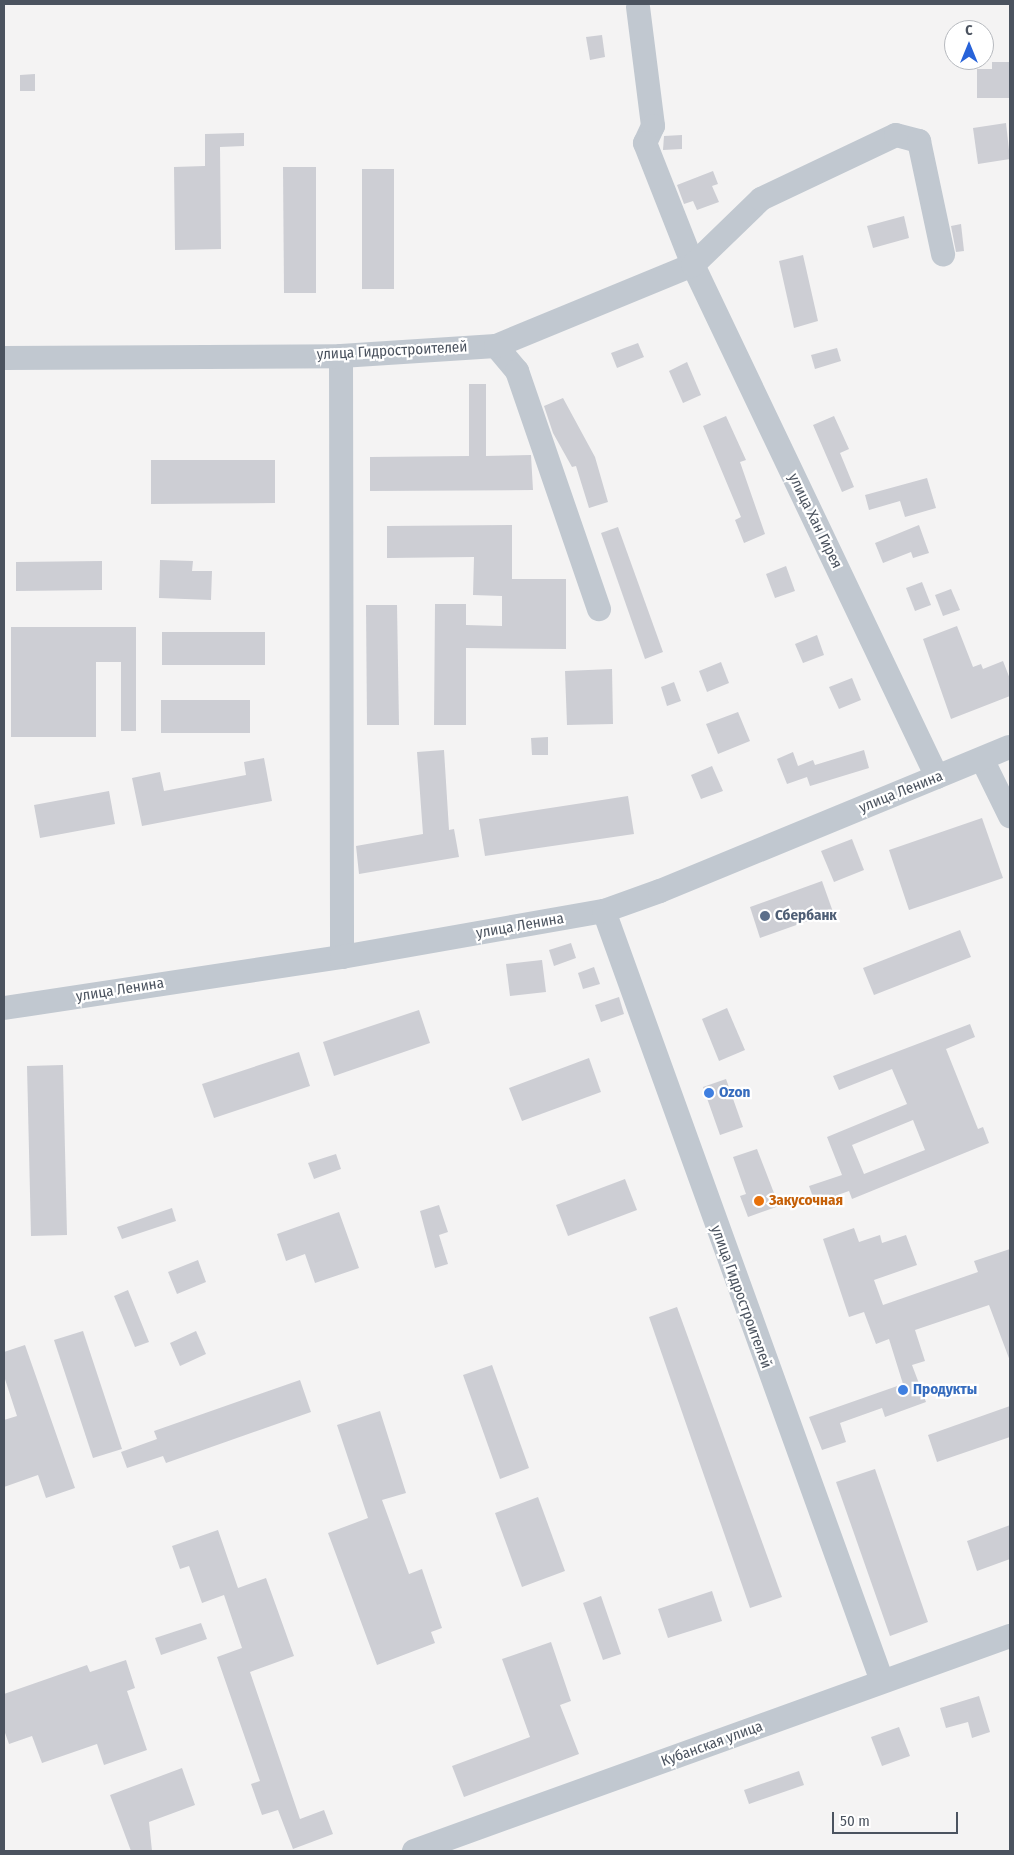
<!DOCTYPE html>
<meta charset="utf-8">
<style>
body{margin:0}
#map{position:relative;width:1014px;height:1855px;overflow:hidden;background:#f4f3f3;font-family:"Fira Sans Condensed",sans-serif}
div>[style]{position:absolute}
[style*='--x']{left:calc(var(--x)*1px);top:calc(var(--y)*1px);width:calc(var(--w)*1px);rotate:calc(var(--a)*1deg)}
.building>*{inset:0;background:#cdced4}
.minor>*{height:24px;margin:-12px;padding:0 12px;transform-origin:12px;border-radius:12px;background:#c1c8d0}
.dots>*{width:14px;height:14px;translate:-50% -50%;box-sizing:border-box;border:2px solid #fff;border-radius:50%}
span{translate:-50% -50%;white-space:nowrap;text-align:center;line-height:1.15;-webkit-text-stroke:4.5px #fff;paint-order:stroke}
.street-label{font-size:15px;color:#4b535f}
.service-label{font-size:15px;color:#4e5e75;font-weight:700}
.left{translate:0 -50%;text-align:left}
.shop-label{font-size:15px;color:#366cbe;font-weight:700}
.food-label{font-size:15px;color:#c56008;font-weight:700}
.frame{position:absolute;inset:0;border:5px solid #4b535f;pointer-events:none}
.north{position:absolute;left:944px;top:20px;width:50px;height:50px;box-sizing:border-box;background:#fff;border:1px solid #b7babf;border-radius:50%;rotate:0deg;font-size:14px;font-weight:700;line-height:20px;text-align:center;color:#4b535f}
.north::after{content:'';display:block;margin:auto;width:18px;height:22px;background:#2863d9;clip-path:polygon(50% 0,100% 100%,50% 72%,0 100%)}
.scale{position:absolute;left:832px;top:1812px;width:126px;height:22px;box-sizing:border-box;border:2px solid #4b535f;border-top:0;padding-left:6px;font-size:15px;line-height:18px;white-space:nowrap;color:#4b535f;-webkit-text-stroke:4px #fff;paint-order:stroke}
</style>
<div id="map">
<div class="building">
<div style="clip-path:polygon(602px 35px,605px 57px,590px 60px,586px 37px)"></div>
<div style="clip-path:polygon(992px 62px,1010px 62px,1010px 98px,977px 98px,977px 69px,992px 69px)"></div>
<div style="clip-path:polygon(35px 74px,35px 91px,20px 91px,20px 75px)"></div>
<div style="clip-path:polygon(1006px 123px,1010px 159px,978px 164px,973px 128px)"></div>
<div style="clip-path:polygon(244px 133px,244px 146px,220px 147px,221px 249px,175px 250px,174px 167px,205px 166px,205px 134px)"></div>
<div style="clip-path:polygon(682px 135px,682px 149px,663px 150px,664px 136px)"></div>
<div style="clip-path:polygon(283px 167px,316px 167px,316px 293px,284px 293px)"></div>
<div style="clip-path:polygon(362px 169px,394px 169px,394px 289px,362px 289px)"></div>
<div style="clip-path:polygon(713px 171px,718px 184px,712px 186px,719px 202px,697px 210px,693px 201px,684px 204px,677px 185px)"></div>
<div style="clip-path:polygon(904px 216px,909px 238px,873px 248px,867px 226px)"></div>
<div style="clip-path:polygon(961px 224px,964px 251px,956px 252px,951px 226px)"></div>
<div style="clip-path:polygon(803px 255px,818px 321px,794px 328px,779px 261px)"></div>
<div style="clip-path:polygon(638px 343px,644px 357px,617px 368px,611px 353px)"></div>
<div style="clip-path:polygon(837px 348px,841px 361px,815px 369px,811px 355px)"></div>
<div style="clip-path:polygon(687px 362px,701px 395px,683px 403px,669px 371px)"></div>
<div style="clip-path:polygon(469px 384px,486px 384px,486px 456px,531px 455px,533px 490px,370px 491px,370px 457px,469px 456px)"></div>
<div style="clip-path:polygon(563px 398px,595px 457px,608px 502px,589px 508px,576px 466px,572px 467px,553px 433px,544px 406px)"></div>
<div style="clip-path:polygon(726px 416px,746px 460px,740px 462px,765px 534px,744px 543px,735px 520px,741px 517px,703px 426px)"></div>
<div style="clip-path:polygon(834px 416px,849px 449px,840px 453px,854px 487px,842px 492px,813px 425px)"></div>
<div style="clip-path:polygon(151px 460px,275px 460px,275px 503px,151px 504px)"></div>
<div style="clip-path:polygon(927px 478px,936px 508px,905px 517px,900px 501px,869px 510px,865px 495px)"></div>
<div style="clip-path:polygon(512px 525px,512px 579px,566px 579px,566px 649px,466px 648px,466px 725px,434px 725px,435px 604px,466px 604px,466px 625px,502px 626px,502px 596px,473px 595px,474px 557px,387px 558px,387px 526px)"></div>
<div style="clip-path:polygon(919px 525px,929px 553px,913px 558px,911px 552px,883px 563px,875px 543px)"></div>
<div style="clip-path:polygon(618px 527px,663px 652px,645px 659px,601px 533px)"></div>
<div style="clip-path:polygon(160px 560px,193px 561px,192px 571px,212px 571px,211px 600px,159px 598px)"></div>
<div style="clip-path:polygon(102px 561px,102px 590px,16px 591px,16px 562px)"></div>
<div style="clip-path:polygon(786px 566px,795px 591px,775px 598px,766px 574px)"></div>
<div style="clip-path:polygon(922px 582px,931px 605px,915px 611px,906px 588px)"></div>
<div style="clip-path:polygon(951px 589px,960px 610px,943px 616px,935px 595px)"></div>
<div style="clip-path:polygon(366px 605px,397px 605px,399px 725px,367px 725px)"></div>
<div style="clip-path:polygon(957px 626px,973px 667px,981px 664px,983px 669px,1003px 661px,1010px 679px,1010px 696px,951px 719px,923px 639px)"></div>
<div style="clip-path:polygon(11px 627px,136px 627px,136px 731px,121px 731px,121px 662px,96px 662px,96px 737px,11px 737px)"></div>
<div style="clip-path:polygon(162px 632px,265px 632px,265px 665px,162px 665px)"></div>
<div style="clip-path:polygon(817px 635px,824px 655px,803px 663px,795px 644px)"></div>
<div style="clip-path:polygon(721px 662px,729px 683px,707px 692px,699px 671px)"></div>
<div style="clip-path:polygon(612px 669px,613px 724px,567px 725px,565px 671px)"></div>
<div style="clip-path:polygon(852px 678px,861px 700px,839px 709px,829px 687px)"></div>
<div style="clip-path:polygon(674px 682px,681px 701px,667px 706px,661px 687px)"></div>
<div style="clip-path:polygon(161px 700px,250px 700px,250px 733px,161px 733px)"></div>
<div style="clip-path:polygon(738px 712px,750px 741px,718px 754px,706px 724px)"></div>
<div style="clip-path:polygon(548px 737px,548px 755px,532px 755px,531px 738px)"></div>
<div style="clip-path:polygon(444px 750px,449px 830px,454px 829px,459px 857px,359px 874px,356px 846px,423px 834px,417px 752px)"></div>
<div style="clip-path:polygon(864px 750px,869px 768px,810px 786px,807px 777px,787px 784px,777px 759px,793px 752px,798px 766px,813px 760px,815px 765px)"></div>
<div style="clip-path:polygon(264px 758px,272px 801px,142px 826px,132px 778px,160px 772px,164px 791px,246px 775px,244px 762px)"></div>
<div style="clip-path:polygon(712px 766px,723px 791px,701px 799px,691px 775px)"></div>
<div style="clip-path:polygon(109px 791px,115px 824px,40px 838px,34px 805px)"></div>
<div style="clip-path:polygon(628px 796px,634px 834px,485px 856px,479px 819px)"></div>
<div style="clip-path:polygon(982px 818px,1003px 878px,909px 910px,889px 850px)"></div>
<div style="clip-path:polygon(852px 839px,864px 870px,834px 882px,821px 851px)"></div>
<div style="clip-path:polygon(822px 881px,833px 912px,760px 938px,750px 907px)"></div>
<div style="clip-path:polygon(960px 930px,971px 957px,874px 995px,863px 968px)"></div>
<div style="clip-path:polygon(571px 943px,576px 958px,554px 966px,549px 950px)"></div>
<div style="clip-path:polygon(542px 960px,546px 992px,510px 996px,506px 964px)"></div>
<div style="clip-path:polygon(594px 967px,600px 984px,583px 989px,578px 973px)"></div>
<div style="clip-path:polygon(619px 997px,624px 1014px,601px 1022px,595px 1005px)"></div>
<div style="clip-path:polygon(727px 1008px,745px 1050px,719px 1061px,702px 1019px)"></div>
<div style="clip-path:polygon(419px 1010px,430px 1043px,334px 1076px,323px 1042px)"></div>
<div style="clip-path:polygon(evenodd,970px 1024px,975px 1037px,946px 1049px,978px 1129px,983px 1127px,989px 1143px,852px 1199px,849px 1191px,815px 1203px,809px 1186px,842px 1175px,827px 1137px,907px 1104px,892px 1069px,839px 1090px,833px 1076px,970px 1024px,913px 1120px,925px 1150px,864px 1174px,852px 1145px,913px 1120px)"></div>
<div style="clip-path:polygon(299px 1052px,310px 1086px,214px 1118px,202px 1084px)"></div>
<div style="clip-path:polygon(589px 1058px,601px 1092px,522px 1121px,509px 1088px)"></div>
<div style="clip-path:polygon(63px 1065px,67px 1235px,31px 1236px,27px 1066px)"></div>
<div style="clip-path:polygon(726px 1079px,743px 1127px,720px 1135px,703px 1087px)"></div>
<div style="clip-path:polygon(757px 1149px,779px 1206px,748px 1217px,740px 1196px,746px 1194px,733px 1157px)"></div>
<div style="clip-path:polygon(336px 1154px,341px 1169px,314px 1179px,308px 1163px)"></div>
<div style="clip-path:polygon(625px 1179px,637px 1210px,568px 1236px,556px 1205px)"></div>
<div style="clip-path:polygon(439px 1205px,448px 1232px,439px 1235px,448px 1264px,435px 1268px,420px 1211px)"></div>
<div style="clip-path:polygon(172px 1208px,176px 1221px,122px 1239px,117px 1227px)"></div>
<div style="clip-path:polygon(339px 1212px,359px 1268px,315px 1283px,305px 1254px,286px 1261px,277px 1234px)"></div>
<div style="clip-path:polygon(854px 1228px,859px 1242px,880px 1235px,882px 1243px,906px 1235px,917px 1265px,874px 1280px,883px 1305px,978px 1272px,974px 1261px,1010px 1249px,1010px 1361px,989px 1305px,915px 1330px,925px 1361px,912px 1365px,926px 1402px,885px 1417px,882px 1408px,840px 1423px,846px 1442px,822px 1450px,809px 1417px,903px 1384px,889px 1339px,876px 1344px,864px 1312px,849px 1317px,823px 1239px)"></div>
<div style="clip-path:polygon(198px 1260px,206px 1282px,177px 1294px,168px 1272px)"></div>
<div style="clip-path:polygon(128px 1290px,149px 1342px,135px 1347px,114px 1296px)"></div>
<div style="clip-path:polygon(677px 1307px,782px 1597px,750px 1608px,649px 1317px)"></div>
<div style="clip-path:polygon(83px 1331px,122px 1449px,93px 1458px,54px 1340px)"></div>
<div style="clip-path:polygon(196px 1331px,206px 1354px,180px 1366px,170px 1343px)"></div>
<div style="clip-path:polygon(25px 1345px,75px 1488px,46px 1498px,38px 1475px,4px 1487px,4px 1420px,17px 1416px,4px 1376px,4px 1352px)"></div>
<div style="clip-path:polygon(492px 1365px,529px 1468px,500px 1479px,463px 1375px)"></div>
<div style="clip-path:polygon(300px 1380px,311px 1412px,166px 1463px,163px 1456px,127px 1468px,121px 1452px,157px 1439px,154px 1431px)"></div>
<div style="clip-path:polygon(1010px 1406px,1010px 1437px,937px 1462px,928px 1435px)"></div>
<div style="clip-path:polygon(380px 1411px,406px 1493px,382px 1500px,409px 1574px,422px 1569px,442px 1628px,431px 1632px,435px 1643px,377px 1665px,328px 1533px,368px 1518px,337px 1425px)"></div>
<div style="clip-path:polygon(875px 1469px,928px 1622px,890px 1636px,836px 1482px)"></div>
<div style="clip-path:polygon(538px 1497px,565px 1571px,522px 1587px,495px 1513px)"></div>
<div style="clip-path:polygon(1010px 1525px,1010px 1559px,977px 1571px,967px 1541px)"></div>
<div style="clip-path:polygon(218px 1530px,238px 1588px,266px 1578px,294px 1656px,250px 1672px,300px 1819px,324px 1810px,333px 1834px,293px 1849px,278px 1810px,262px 1815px,251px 1784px,260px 1781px,217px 1657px,242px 1648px,224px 1595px,202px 1603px,189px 1566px,180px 1569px,172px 1546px)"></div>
<div style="clip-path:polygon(712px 1591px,722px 1621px,668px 1638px,658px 1609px)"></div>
<div style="clip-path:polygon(601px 1596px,621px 1654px,603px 1660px,583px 1603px)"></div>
<div style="clip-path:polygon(201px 1623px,207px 1639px,161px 1655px,155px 1638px)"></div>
<div style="clip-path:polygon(551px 1642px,571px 1701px,560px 1705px,579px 1754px,464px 1797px,452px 1766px,530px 1737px,502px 1659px)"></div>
<div style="clip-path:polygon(126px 1660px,135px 1688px,127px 1691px,147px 1750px,104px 1765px,97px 1744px,42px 1763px,32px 1736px,9px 1744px,4px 1730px,4px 1694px,87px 1665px,90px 1672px)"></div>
<div style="clip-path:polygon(979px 1696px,990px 1732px,972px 1738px,968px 1722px,946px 1728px,940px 1708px)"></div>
<div style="clip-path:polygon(899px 1727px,910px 1756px,882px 1766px,871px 1737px)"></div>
<div style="clip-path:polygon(182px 1768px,195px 1805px,149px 1822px,152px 1851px,131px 1851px,110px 1795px)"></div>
<div style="clip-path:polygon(799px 1771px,804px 1785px,749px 1804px,744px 1790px)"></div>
</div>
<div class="minor">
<div style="--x:638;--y:7;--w:120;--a:82.8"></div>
<div style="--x:653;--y:126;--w:19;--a:115"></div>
<div style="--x:645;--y:143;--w:131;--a:68.5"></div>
<div style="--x:693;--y:265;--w:567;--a:64.52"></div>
<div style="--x:496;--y:346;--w:33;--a:50"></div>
<div style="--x:517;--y:371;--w:252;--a:71"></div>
<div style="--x:341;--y:356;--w:601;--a:89.9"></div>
<div style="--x:4;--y:358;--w:337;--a:-0.3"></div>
<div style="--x:341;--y:356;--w:155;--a:-3.7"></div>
<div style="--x:496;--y:346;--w:213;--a:-22.4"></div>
<div style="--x:693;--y:265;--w:95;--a:-44.1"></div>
<div style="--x:761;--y:199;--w:149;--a:-25.4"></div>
<div style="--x:896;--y:135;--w:24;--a:15"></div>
<div style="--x:919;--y:141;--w:116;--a:78"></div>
<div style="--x:982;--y:759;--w:64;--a:63.8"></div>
<div style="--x:604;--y:911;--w:819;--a:70.15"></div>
<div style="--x:4;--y:1008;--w:342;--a:-8.6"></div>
<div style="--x:342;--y:957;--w:266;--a:-10"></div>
<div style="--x:604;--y:911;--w:59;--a:-19.7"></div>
<div style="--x:660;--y:891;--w:378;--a:-22.4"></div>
<div style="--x:414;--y:1851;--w:634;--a:-19.84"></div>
</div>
<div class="dots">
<div style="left:765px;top:916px;background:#5c6f8a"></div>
<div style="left:709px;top:1093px;background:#3f7fe0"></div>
<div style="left:759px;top:1201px;background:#e8710a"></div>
<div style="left:903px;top:1390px;background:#3f7fe0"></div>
</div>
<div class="street-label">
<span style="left:392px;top:351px;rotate:-3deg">улица Гидростроителей</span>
<span style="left:815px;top:521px;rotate:64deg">улица Хан Гирея</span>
<span style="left:901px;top:792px;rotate:-22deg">улица Ленина</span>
<span style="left:520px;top:926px;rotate:-10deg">улица Ленина</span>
<span style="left:120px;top:990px;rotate:-9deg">улица Ленина</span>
<span style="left:741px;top:1297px;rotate:70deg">улица Гидростроителей</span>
<span style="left:712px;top:1744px;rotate:-20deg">Кубанская улица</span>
</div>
<div class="service-label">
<span class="left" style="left:775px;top:916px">Сбербанк</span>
</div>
<div class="shop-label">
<span class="left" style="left:719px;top:1093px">Ozon</span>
<span class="left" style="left:913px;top:1390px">Продукты</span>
</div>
<div class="food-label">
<span class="left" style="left:769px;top:1201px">Закусочная</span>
</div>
<div class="frame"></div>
<div class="north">С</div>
<div class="scale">50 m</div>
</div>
